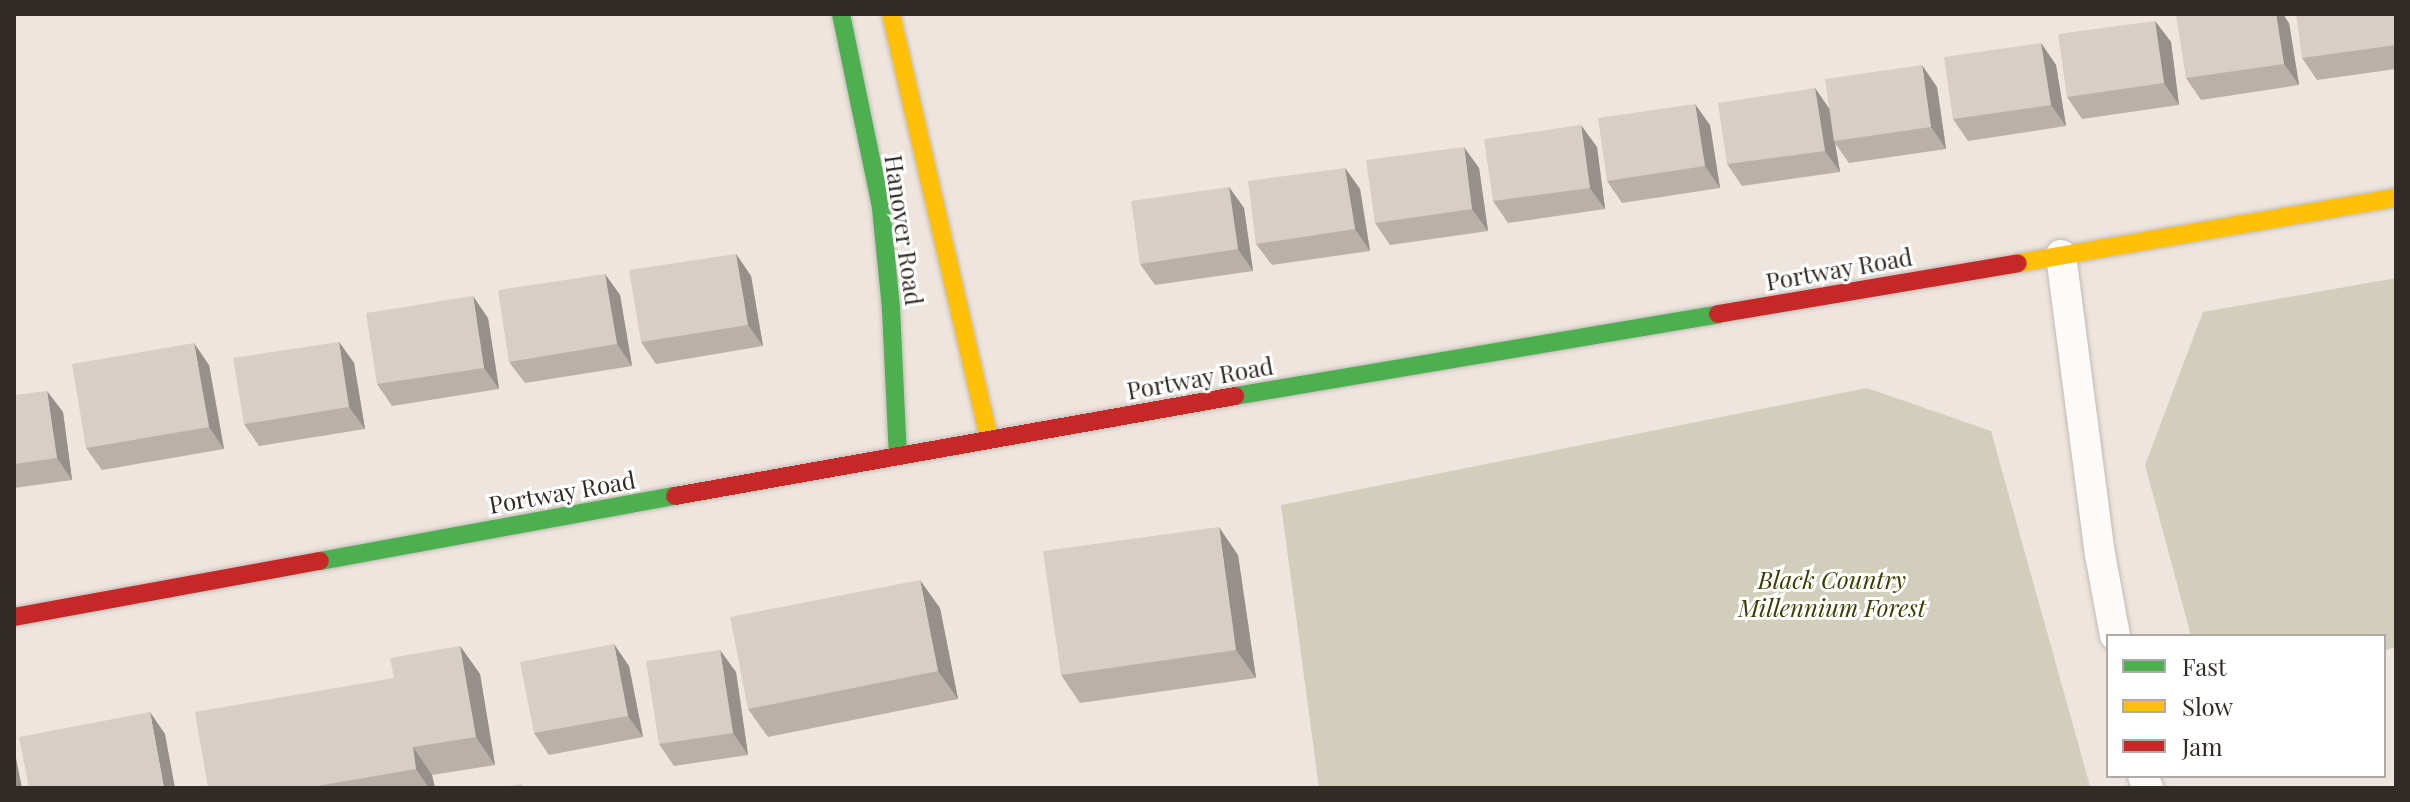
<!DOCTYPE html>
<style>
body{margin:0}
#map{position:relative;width:2410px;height:802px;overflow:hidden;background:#eee6de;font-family:"Playfair Display",serif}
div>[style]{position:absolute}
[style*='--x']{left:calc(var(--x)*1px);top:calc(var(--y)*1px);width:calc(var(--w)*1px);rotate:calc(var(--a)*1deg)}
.green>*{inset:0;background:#d1cfbb}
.roads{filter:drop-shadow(0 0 2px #c2bbb5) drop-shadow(0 0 2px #c2bbb5)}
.lane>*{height:30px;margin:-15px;padding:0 15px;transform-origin:15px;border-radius:15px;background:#fcfbfa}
.fast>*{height:18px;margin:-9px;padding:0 9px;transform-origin:9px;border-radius:9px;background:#4caf50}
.slow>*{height:18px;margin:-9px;padding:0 9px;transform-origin:9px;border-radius:9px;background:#ffc107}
.jam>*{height:18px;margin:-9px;padding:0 9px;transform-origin:9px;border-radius:9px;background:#c62828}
.wall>*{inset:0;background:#b9b1a9}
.shaded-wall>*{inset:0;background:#96908a}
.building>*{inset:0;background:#d7cec5}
span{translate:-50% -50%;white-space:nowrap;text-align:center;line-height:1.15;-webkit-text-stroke:6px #fff;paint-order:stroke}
.street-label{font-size:24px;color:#312b25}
.park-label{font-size:24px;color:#3b3d00;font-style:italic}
.frame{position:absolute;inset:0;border:16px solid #312b25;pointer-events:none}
.legend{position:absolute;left:2106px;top:634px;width:280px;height:144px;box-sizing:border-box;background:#fff;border:2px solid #adaaa8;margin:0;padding:10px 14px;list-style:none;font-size:24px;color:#312b25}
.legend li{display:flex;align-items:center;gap:16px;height:40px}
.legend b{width:40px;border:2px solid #adaaa8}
</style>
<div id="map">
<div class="green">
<div style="clip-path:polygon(2396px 278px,2396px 647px,2384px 651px,2384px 636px,2191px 636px,2145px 465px,2203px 312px)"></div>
<div style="clip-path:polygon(1867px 388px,1991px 431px,2090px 786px,2088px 788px,1319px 788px,1281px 505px)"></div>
</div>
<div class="roads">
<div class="lane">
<div style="--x:2061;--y:255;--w:302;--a:82.6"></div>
<div style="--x:2100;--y:554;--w:83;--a:79.6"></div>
<div style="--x:2143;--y:776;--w:13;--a:67"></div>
</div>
<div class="fast">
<div style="--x:841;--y:14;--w:198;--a:78.3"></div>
<div style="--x:881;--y:208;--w:101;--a:84.3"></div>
<div style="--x:891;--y:309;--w:146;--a:87.3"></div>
<div style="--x:1235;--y:396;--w:490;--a:-9.6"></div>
<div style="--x:320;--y:561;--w:361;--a:-10.4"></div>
</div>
<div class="slow">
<div style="--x:891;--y:14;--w:436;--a:77"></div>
<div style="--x:2018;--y:263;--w:384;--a:-9.8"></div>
</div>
<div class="jam">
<div style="--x:1718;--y:314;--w:304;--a:-9.6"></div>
<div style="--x:675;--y:496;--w:569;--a:-10.12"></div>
<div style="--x:14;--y:617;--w:311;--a:-10.4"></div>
</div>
</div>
<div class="wall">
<div style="clip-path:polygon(2396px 14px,2396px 69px,2317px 80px,2302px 58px)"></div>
<div style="clip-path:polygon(2155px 21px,2171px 42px,2179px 105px,2082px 119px,2067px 97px)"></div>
<div style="clip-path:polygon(2289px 23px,2299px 85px,2201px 100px,2186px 78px)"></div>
<div style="clip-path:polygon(2041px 43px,2056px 65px,2066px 126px,1968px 141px,1953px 119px)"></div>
<div style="clip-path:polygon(1937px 87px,1946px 149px,1849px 163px,1835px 143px,1840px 172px,1742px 186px,1727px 164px,1815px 88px,1829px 108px)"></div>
<div style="clip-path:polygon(1710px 125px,1720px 188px,1622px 203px,1607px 181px)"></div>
<div style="clip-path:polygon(1597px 147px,1605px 209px,1508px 223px,1493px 201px)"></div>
<div style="clip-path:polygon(1345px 168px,1360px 189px,1370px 251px,1272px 265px,1256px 244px)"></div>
<div style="clip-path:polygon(1479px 168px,1488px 231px,1390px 245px,1375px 223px)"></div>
<div style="clip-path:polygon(1229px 187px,1244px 208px,1253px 271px,1155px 285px,1140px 264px)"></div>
<div style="clip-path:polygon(736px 254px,751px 276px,763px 346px,656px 364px,641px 342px)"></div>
<div style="clip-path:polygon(605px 274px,620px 295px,632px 366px,525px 383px,509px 362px)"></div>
<div style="clip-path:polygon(488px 318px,499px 389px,392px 406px,377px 384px)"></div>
<div style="clip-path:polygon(339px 342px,354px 363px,365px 429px,259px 446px,244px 424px)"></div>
<div style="clip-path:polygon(209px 365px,224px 449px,102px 470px,86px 448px)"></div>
<div style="clip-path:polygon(14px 395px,63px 412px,72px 480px,14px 488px)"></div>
<div style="clip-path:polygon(1238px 555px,1256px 678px,1080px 703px,1061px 675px)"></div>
<div style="clip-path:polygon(940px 608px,958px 699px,768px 737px,748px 709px)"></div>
<div style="clip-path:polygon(460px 646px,480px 674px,495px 765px,432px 775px,435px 788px,208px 788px,394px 678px)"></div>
<div style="clip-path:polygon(629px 666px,643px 737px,549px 755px,534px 733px)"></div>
<div style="clip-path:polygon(736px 672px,748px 755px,674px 766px,659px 744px)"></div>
</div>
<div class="shaded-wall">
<div style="clip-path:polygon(2276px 14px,2283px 14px,2289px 23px,2299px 85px,2284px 64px)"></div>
<div style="clip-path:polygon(2155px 21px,2171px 42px,2179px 105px,2164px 83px)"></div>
<div style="clip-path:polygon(2041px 43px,2056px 65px,2066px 126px,2051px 105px)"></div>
<div style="clip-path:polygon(1922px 65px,1937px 87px,1946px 149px,1931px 127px)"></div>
<div style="clip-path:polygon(1815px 88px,1830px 110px,1834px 141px,1835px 143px,1840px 172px,1825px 151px)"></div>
<div style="clip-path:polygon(1695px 104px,1710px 125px,1720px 188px,1705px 166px)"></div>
<div style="clip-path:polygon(1581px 125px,1597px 147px,1605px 209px,1590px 188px)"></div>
<div style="clip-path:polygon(1464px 147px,1479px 168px,1488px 231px,1472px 209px)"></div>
<div style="clip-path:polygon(1345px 168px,1360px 189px,1370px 251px,1355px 229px)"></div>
<div style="clip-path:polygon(1229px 187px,1244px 208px,1253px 271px,1238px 249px)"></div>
<div style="clip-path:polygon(736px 254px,751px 276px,763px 346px,748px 325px)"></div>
<div style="clip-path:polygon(605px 274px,620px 295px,632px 366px,617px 344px)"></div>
<div style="clip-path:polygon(473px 296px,488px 318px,499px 389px,484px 368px)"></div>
<div style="clip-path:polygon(339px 342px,354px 363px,365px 429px,349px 407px)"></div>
<div style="clip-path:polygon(194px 343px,209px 365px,224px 449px,209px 427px)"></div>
<div style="clip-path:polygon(47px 391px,63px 412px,72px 480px,57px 458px)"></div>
<div style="clip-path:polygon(1219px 527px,1238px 555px,1256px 678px,1236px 650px)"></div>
<div style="clip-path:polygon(920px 580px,940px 608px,958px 699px,938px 671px)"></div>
<div style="clip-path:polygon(614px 644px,629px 666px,643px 737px,628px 716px)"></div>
<div style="clip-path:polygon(460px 646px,480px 674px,495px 765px,476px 737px)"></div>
<div style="clip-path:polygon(720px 650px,736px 672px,748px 755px,733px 733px)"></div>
<div style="clip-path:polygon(150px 712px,165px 734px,175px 788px,164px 788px)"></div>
<div style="clip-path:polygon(413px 747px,432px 775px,435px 788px,429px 788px,416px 769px)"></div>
<div style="clip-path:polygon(14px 754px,16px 758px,22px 788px,14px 788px)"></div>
</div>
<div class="building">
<div style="clip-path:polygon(2186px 14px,2276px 14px,2284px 64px,2186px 78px,2176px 15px)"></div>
<div style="clip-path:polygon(2296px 14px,2395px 14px,2396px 45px,2302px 58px)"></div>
<div style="clip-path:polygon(2155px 21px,2164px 83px,2067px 97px,2058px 34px)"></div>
<div style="clip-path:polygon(2041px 43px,2051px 105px,1953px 119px,1944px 57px)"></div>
<div style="clip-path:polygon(1922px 65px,1931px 127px,1834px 141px,1825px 79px)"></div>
<div style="clip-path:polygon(1815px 88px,1825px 151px,1727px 164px,1718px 103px)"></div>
<div style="clip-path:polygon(1695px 104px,1705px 166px,1607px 181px,1598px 118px)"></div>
<div style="clip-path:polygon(1581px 125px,1590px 188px,1493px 201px,1484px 139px)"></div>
<div style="clip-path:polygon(1464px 147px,1472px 209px,1375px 223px,1366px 160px)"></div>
<div style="clip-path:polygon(1345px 168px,1355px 229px,1256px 244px,1248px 181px)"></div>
<div style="clip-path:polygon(1229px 187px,1238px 249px,1140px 264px,1131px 201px)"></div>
<div style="clip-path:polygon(736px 254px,748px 325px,641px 342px,629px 270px)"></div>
<div style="clip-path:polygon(605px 274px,617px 344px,509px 362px,498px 290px)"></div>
<div style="clip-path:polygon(473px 296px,484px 368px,377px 384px,366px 313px)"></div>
<div style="clip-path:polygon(339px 342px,349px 407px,244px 424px,233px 358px)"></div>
<div style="clip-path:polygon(194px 343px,209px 427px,86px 448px,72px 364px)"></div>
<div style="clip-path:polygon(47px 391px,57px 458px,14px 464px,14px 395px)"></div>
<div style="clip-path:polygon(1219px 527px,1236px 650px,1061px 675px,1043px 551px)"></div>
<div style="clip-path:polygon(920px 580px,938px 671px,748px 709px,730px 617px)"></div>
<div style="clip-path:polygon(614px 644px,628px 716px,534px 733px,520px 662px)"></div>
<div style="clip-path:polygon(460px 646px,476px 737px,413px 747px,416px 769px,305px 788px,208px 788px,195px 712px,394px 678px,390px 658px)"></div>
<div style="clip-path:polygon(720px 650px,733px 733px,659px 744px,646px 661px)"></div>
<div style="clip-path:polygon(150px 712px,164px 788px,29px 788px,19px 737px)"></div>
<div style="clip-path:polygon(522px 784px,523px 788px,497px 788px)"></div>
</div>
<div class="street-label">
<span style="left:904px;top:230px;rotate:82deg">Hanover Road</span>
<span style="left:1839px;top:269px;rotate:-10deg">Portway Road</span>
<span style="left:1200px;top:378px;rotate:-10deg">Portway Road</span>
<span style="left:562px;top:492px;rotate:-10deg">Portway Road</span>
</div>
<div class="park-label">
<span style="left:1832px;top:594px">Black Country<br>Millennium Forest</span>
</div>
<div class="frame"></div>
<ul class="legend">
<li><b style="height:10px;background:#4caf50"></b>Fast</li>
<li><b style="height:10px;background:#ffc107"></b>Slow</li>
<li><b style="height:10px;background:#c62828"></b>Jam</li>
</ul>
</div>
